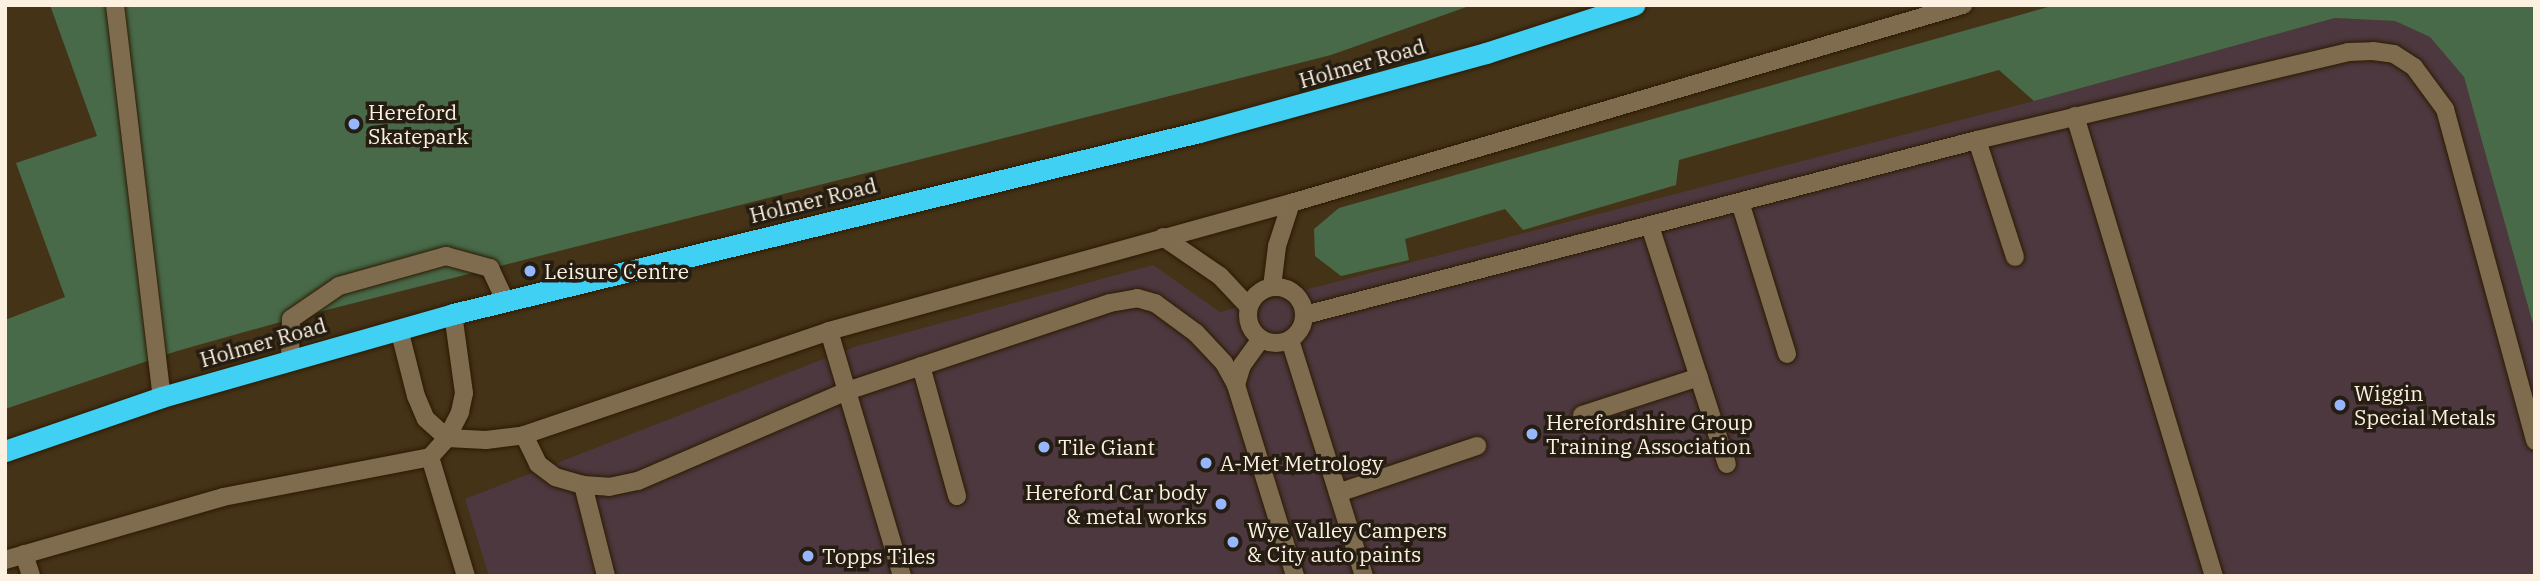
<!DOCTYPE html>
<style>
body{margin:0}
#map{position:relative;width:2540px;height:581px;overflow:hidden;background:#453318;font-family:"IBM Plex Serif",serif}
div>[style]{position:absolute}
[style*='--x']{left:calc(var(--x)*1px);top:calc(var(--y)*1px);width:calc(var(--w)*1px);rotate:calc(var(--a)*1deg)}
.industrial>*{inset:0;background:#4c383e}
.green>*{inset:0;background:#486a49}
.roads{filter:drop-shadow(0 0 2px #2b1a00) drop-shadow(0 0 2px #2b1a00)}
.minor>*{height:18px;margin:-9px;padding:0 9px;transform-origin:9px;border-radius:9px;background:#7f6c4f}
.minor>.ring{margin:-9px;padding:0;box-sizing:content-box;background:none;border:18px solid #7f6c4f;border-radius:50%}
.highway>*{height:21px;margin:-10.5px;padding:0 10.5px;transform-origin:10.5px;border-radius:10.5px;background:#40d0f3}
.dots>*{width:19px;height:19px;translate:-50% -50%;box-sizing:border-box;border:4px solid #251d11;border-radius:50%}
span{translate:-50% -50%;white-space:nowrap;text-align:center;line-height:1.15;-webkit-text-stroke:7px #251d11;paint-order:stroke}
.street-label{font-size:21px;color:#fcf1e1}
.poi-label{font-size:21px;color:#fcf1e1}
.left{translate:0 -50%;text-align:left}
.right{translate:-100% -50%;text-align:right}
.frame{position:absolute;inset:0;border:7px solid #fcf1e1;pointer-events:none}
</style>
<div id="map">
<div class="industrial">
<div style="clip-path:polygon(2335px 18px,2395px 21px,2430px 37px,2464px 77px,2535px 331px,2535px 576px,489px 576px,465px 499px,854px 347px,1153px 265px,1220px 312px,2034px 101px)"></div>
</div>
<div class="green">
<div style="clip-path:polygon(50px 5px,1472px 5px,1331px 55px,291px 319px,177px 351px,5px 409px,5px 320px,65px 297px,16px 163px,97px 136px)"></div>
<div style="clip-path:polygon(2055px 5px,2535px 5px,2535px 331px,2464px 77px,2430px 37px,2395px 21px,2335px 18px,2034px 101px,1999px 70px,1679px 160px,1676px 185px,1523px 230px,1505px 209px,1405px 239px,1409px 260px,1341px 276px,1315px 256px,1314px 229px,1339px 208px)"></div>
</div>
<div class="roads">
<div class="minor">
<div style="--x:115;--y:5;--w:395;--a:83.2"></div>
<div style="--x:2075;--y:116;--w:481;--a:73.2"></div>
<div style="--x:1977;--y:140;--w:123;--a:72"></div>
<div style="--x:1740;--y:202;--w:159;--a:72.8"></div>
<div style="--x:1650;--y:226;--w:250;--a:72.1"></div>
<div style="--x:1163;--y:237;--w:69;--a:34.4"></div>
<div style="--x:1220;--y:276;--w:42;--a:46.9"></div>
<div class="ring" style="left:1248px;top:287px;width:38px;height:38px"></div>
<div style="--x:1272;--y:287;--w:41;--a:-83"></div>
<div style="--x:1277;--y:246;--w:45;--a:-72"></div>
<div style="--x:1305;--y:315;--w:694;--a:-14.6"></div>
<div style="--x:1977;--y:140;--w:381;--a:-13.3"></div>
<div style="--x:2348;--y:52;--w:25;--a:-2"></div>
<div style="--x:2373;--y:51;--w:21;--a:8"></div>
<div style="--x:2394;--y:54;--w:24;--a:33"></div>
<div style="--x:2414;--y:67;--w:52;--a:53.6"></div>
<div style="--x:2445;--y:109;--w:344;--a:74.8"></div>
<div style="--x:399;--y:329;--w:69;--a:75.8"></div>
<div style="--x:416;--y:396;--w:25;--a:67"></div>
<div style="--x:426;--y:419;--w:28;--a:42"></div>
<div style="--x:447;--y:438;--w:39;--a:3"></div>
<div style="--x:486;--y:440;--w:38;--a:-7"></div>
<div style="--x:524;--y:435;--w:322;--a:-18.8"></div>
<div style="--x:829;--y:331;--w:479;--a:-15.5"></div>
<div style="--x:1291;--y:203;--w:701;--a:-16.42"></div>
<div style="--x:829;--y:331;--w:256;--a:73.4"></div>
<div style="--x:1261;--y:339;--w:32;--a:126"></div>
<div style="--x:1242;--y:365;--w:21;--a:107"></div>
<div style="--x:1236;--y:385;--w:200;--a:72.8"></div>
<div style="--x:1290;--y:340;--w:247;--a:72.6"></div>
<div style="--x:290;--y:359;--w:40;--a:-88.6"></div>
<div style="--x:291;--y:319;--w:58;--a:-34.5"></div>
<div style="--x:339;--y:286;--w:111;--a:-15.7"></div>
<div style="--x:446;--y:256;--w:46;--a:15.3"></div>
<div style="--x:490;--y:268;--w:35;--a:65"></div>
<div style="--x:921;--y:366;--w:135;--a:74.5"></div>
<div style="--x:1582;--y:415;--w:123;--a:-18"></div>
<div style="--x:524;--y:435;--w:32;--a:64"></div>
<div style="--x:538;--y:464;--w:21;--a:37"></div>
<div style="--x:555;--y:477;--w:29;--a:16"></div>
<div style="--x:583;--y:485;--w:26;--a:4"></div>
<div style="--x:609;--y:487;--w:30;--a:-12"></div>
<div style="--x:638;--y:481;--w:228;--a:-23.3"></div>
<div style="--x:847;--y:391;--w:277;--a:-18.5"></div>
<div style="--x:1110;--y:303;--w:27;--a:-10"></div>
<div style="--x:1137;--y:298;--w:19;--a:16"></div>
<div style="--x:1155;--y:303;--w:51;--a:36.2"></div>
<div style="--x:1196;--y:333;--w:41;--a:47"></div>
<div style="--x:1224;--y:363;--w:25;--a:61"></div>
<div style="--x:430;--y:457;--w:124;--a:73.2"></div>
<div style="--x:583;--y:485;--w:94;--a:75.8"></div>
<div style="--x:1338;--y:493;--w:147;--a:-18.7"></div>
<div style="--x:24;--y:554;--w:23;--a:72"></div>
<div style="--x:5;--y:560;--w:227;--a:-16.1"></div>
<div style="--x:223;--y:497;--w:211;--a:-10.9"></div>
<div style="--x:430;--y:457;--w:25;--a:-48"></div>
<div style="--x:447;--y:438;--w:29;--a:-63"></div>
<div style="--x:460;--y:412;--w:19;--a:-78"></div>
<div style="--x:464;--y:393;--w:80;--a:-97.9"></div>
</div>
<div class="highway">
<div style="--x:5;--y:451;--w:166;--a:-19"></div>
<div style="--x:162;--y:397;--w:303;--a:-15.9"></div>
<div style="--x:453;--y:314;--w:768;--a:-13.71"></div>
<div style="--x:1199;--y:132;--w:298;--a:-15.4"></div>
<div style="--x:1486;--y:53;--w:156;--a:-18"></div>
</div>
</div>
<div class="dots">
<div style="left:354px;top:124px;background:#96b6fd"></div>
<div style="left:530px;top:271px;background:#96b6fd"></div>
<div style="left:2340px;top:405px;background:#96b6fd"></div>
<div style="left:1532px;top:434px;background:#96b6fd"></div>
<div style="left:1044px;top:447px;background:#96b6fd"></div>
<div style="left:1206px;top:463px;background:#96b6fd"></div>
<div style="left:1221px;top:504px;background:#96b6fd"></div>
<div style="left:1233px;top:542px;background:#96b6fd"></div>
<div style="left:808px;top:556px;background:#96b6fd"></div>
</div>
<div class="street-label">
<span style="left:1362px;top:63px;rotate:-16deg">Holmer Road</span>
<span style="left:813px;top:200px;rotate:-14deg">Holmer Road</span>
<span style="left:263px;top:342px;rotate:-16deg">Holmer Road</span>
</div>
<div class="poi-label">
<span class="left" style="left:368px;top:124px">Hereford<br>Skatepark</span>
<span class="left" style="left:544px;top:271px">Leisure Centre</span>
<span class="left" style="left:2354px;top:405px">Wiggin<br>Special Metals</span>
<span class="left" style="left:1546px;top:434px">Herefordshire Group<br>Training Association</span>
<span class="left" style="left:1058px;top:447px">Tile Giant</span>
<span class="left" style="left:1220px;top:463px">A-Met Metrology</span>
<span class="right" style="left:1207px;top:504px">Hereford Car body<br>&amp; metal works</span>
<span class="left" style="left:1247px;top:542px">Wye Valley Campers<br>&amp; City auto paints</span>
<span class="left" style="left:822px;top:556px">Topps Tiles</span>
</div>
<div class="frame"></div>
</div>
